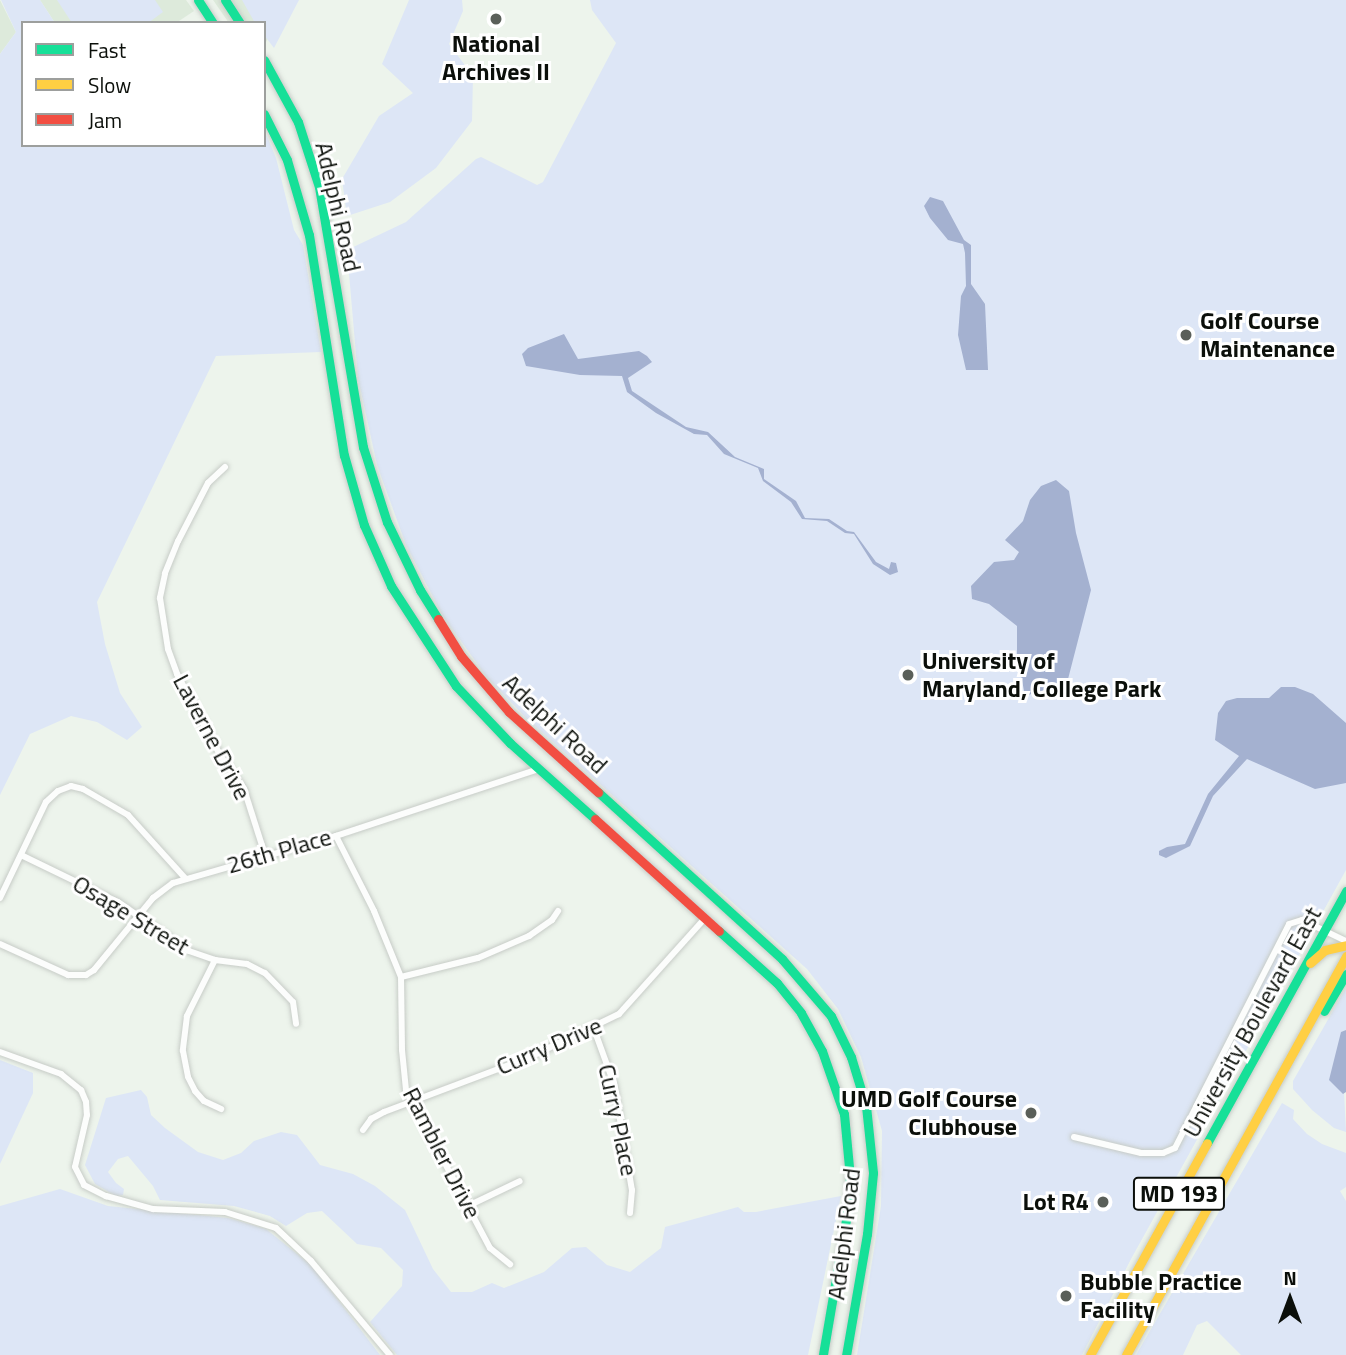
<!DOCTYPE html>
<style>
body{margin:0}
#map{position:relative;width:1346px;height:1355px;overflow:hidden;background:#edf4ec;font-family:"Titillium Web",sans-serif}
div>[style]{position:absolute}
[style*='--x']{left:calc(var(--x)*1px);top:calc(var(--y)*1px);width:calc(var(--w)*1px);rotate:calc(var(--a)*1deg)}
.built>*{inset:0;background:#ddeadb}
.green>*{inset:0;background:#dde6f6}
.water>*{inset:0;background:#a4b1d0}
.roads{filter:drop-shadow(0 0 2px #c7ccc7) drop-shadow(0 0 2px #c7ccc7)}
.street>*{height:6px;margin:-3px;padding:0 3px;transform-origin:3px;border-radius:3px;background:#fcfdfc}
.fast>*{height:9px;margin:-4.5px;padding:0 4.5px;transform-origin:4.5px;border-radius:4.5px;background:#16e098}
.slow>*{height:9px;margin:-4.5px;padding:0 4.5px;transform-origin:4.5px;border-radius:4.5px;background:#ffcf43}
.jam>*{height:9px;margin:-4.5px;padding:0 4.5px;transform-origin:4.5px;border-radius:4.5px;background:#f24e42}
.dots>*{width:19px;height:19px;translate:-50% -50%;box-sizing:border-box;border:4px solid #fff;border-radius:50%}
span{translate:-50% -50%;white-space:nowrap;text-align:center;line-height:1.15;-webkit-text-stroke:6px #fff;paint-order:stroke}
.shield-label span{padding:2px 5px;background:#fff;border:2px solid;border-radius:5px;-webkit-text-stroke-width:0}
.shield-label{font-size:23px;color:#0b0f0a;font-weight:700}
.poi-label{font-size:24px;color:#0b0f0a;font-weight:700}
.left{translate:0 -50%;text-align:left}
.right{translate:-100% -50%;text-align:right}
.street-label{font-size:24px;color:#0b0f0a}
.legend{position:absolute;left:21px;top:21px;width:245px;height:126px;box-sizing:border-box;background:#fff;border:2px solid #9d9f9d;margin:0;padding:9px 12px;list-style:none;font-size:21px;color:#0b0f0a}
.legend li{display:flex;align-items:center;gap:14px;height:35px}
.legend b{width:35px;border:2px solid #9d9f9d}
.north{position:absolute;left:1255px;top:1264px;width:70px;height:70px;-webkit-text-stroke:5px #fff;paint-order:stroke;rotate:0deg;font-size:19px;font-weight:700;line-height:28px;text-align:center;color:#0b0f0a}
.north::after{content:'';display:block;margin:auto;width:24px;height:32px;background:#0b0f0a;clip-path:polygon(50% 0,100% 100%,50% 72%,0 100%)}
</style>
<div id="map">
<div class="built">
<div style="clip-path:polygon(0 0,16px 32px,0 54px)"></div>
<div style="clip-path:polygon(40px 0,186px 0,194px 11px,176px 23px,55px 23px)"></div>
<div style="clip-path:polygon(213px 0,287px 0,264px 46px,264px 23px,229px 23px)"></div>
</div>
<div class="green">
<div style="clip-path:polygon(1px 0,40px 0,55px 23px,23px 23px,23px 145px,264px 145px,264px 129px,276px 158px,294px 230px,303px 245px,321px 352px,216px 356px,97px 602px,105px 644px,120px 693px,142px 727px,127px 740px,97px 722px,71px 716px,30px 734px,0 795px,0 54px,16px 32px)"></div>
<div style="clip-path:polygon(57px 0,155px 0,163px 12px,148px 23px,72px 23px)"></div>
<div style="clip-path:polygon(242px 0,299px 0,274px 48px,264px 35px,264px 23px,255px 23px)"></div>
<div style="clip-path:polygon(409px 0,462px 0,463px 11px,449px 44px,473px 76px,472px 121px,436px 168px,390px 202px,347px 216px,342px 179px,379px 116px,413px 93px,382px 64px)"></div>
<div style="clip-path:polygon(590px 0,1346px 0,1346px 870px,1131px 1259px,1082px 1355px,857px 1355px,881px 1206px,882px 1131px,861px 1057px,838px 1009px,807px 969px,526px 718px,486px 676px,443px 616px,406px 545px,377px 465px,358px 378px,347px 250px,406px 222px,476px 159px,481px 157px,537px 185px,543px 182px,616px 43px,592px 10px)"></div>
<div style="clip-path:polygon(1346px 988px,1346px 1030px,1341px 1032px,1346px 1132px,1334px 1128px,1312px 1110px,1293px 1089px,1293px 1081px)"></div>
<div style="clip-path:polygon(0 1060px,33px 1073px,33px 1093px,0 1164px)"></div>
<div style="clip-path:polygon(141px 1090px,147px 1097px,151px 1115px,165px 1128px,198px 1152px,223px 1160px,241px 1153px,254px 1141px,281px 1132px,297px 1135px,320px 1165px,353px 1174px,375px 1186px,405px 1210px,433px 1269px,451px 1292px,472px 1292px,492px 1283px,504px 1288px,544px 1272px,572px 1248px,586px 1247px,607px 1265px,630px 1272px,661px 1248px,665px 1227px,738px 1207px,744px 1212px,756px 1212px,841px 1196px,808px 1355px,397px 1355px,370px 1322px,402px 1286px,403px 1270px,381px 1248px,357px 1244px,322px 1211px,307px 1213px,286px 1226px,270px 1216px,234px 1206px,160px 1200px,153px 1186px,128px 1156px,118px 1159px,108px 1172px,116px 1183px,124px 1189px,123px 1195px,116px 1196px,95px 1184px,85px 1165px,106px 1098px)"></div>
<div style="clip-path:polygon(1282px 1103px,1294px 1110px,1293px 1119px,1307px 1134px,1322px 1144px,1346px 1153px,1346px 1187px,1340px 1191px,1346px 1201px,1346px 1355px,1241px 1355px,1207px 1321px,1197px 1325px,1183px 1355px,1136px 1355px)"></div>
<div style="clip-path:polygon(60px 1189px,108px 1206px,228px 1218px,266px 1229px,312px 1266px,380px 1355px,0 1355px,0 1206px)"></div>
</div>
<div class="water">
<div style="clip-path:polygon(930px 197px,943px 201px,964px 240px,971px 245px,971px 284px,985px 304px,988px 370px,966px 370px,958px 335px,961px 296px,966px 286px,965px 253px,963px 244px,948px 240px,930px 218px,924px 206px)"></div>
<div style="clip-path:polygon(564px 334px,578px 359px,639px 351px,647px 356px,652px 362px,628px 378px,632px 391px,686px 427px,708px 432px,735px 457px,764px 469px,764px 479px,796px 501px,805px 518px,829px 519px,847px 531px,854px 532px,876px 562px,889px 569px,891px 562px,896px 563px,898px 572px,890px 575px,873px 564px,854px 534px,845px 533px,827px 521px,802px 519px,791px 502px,763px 481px,758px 468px,724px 454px,707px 435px,694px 434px,656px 413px,627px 392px,622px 376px,580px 375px,526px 366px,522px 354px,528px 348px)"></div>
<div style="clip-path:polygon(1056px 480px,1069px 491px,1076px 533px,1091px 590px,1067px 683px,1025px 696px,1017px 654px,1017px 626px,989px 604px,972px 599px,971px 586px,994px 562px,1014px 560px,1019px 552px,1005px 540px,1023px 521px,1030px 500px,1041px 486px)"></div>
<div style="clip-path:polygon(1281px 687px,1295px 687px,1313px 694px,1346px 723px,1346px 783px,1315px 789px,1247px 759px,1213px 796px,1190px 846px,1166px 858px,1159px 855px,1159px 851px,1167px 847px,1185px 844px,1208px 794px,1239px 756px,1215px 740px,1218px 713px,1226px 701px,1237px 698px,1269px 698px)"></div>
<div style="clip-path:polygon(1346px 1030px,1346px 1092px,1343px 1094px,1329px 1080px,1341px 1032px)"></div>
</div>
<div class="roads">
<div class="street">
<div style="--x:225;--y:467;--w:23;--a:137"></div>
<div style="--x:208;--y:483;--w:65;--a:117.3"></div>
<div style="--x:178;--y:541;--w:35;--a:112"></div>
<div style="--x:165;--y:574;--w:25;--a:102"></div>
<div style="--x:160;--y:598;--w:52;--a:81.1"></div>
<div style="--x:168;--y:649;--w:27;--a:70"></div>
<div style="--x:177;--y:674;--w:92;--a:62"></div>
<div style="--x:220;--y:755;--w:42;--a:54.8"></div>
<div style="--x:244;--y:789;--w:69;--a:72.3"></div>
<div style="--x:336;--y:836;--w:84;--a:63.1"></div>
<div style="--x:374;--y:911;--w:71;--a:67.8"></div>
<div style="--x:401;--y:977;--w:73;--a:89.2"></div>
<div style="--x:402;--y:1050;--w:40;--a:84.3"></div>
<div style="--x:406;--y:1090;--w:179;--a:62"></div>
<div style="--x:490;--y:1248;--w:26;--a:39"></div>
<div style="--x:21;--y:855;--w:108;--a:25.9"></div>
<div style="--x:118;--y:902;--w:86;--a:34.6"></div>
<div style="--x:189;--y:951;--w:28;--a:19"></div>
<div style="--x:215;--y:960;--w:32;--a:7"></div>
<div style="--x:247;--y:964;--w:20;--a:27"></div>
<div style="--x:265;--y:973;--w:40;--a:46"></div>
<div style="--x:293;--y:1002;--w:22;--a:82"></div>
<div style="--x:0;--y:898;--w:106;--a:-64.4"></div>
<div style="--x:46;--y:802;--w:16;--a:-43"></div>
<div style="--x:58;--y:791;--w:14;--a:-21"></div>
<div style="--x:71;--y:786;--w:12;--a:14"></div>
<div style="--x:83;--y:789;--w:52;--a:30"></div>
<div style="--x:128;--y:815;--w:85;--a:47.9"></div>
<div style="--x:0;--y:944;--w:75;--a:24.5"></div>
<div style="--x:68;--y:975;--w:18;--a:0"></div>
<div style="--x:86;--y:975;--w:9;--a:-32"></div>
<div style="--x:94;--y:970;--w:93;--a:-50.7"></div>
<div style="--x:153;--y:898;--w:25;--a:-37"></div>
<div style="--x:173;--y:883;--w:170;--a:-16.1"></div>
<div style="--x:336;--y:836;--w:214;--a:-18.3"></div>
<div style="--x:215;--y:960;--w:63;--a:116.6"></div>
<div style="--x:187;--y:1016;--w:35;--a:97"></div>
<div style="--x:183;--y:1051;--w:26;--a:79"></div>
<div style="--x:188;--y:1077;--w:16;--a:63"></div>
<div style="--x:195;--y:1091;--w:13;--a:48"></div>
<div style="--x:204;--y:1101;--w:19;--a:25"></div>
<div style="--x:401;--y:977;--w:79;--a:-13.9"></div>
<div style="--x:478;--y:958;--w:56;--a:-23.3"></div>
<div style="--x:529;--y:936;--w:28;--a:-35"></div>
<div style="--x:552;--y:920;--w:11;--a:-56"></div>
<div style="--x:594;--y:1029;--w:59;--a:70"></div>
<div style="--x:614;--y:1084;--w:108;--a:80.4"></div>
<div style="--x:632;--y:1190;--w:23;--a:95"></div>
<div style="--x:0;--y:1052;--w:65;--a:19.8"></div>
<div style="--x:61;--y:1074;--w:26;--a:39"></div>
<div style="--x:81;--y:1090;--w:13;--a:67"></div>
<div style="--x:86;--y:1102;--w:13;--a:86"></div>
<div style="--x:87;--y:1115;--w:53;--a:103"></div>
<div style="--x:75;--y:1167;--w:20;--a:63"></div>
<div style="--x:84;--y:1185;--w:25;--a:27"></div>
<div style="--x:106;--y:1196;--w:49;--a:15.5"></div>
<div style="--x:153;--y:1209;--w:72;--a:2.4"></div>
<div style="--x:225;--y:1212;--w:53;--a:17.4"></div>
<div style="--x:276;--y:1228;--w:48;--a:43.3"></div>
<div style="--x:311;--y:1261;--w:123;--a:50"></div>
<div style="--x:363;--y:1130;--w:14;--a:-54"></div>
<div style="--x:371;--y:1119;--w:15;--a:-28"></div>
<div style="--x:384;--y:1112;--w:154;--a:-20.6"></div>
<div style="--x:528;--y:1058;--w:101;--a:-25.8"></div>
<div style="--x:619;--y:1014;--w:129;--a:-48.1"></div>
<div style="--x:1074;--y:1137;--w:69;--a:13.4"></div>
<div style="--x:1141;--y:1153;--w:22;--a:0"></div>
<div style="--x:1163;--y:1153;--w:13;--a:-23"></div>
<div style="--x:1175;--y:1148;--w:251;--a:-63"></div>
<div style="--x:1289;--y:924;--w:14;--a:-17"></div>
<div style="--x:1302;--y:920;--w:49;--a:25.5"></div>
<div style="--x:470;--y:1205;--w:55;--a:-25.6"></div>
</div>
<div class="fast">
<div style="--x:198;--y:0;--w:27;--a:57"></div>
<div style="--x:225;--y:0;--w:27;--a:57"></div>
<div style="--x:264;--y:60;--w:71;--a:61.3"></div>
<div style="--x:298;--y:122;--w:68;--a:72.1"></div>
<div style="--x:319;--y:187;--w:264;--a:80.4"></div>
<div style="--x:363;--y:447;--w:79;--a:72.3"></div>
<div style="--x:387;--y:522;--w:76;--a:64.1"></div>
<div style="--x:420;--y:590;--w:34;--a:58"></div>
<div style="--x:264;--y:114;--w:51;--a:63.4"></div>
<div style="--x:287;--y:160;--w:78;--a:73.7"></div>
<div style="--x:309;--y:235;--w:223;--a:81"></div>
<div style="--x:344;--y:455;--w:73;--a:74.1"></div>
<div style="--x:364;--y:525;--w:67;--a:66.1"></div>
<div style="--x:391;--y:586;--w:119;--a:57"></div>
<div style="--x:456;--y:686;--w:79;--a:46.5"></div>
<div style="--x:510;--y:743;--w:114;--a:41.8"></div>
<div style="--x:598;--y:792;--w:248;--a:42.2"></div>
<div style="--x:782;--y:959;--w:75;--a:49.3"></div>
<div style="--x:831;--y:1016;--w:46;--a:64"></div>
<div style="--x:851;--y:1057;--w:51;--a:73"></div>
<div style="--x:866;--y:1106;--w:67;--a:84"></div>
<div style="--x:873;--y:1173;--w:61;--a:95.6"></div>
<div style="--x:867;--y:1234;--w:123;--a:99.8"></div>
<div style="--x:719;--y:931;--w:78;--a:41.9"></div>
<div style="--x:777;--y:983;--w:38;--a:51"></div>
<div style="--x:801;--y:1013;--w:43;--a:61.1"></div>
<div style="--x:822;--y:1051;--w:67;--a:70.8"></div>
<div style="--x:844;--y:1114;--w:63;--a:84.6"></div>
<div style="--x:850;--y:1177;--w:31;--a:94"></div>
<div style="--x:848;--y:1208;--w:149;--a:99.7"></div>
<div style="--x:1324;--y:1011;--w:43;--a:-59.3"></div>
<div style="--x:1207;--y:1143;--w:288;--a:-61.1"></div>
</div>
<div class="slow">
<div style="--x:1310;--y:963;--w:20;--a:-41"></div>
<div style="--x:1325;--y:950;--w:22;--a:-13"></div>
<div style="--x:1090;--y:1355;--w:242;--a:-61.1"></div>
<div style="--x:1126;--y:1355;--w:456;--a:-61.1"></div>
</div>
<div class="jam">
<div style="--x:438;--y:619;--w:44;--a:58.1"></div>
<div style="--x:461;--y:656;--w:74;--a:49.4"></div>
<div style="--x:509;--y:712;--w:120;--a:42"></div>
<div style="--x:595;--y:819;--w:167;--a:42.1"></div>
</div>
</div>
<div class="dots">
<div style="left:496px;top:19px;background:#5a5f59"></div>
<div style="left:1186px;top:335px;background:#5a5f59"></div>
<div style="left:908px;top:675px;background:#5a5f59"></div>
<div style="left:1031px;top:1113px;background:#5a5f59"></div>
<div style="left:1103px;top:1202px;background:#5a5f59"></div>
<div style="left:1066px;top:1296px;background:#5a5f59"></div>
</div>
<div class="shield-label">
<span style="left:1179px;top:1194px">MD 193</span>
</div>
<div class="poi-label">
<span style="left:496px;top:58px">National<br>Archives II</span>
<span class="left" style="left:1200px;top:335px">Golf Course<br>Maintenance</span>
<span class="left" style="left:922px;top:675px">University of<br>Maryland, College Park</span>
<span class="right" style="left:1017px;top:1113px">UMD Golf Course<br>Clubhouse</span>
<span class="right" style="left:1089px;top:1202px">Lot R4</span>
<span class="left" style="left:1080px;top:1296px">Bubble Practice<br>Facility</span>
</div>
<div class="street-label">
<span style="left:338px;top:207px;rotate:77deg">Adelphi Road</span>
<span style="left:555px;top:724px;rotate:43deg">Adelphi Road</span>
<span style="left:212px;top:737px;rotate:62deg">Laverne Drive</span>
<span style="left:279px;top:851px;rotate:-16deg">26th Place</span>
<span style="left:131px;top:915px;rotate:31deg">Osage Street</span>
<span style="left:1252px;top:1022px;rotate:-61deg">University Boulevard East</span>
<span style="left:549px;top:1046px;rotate:-23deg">Curry Drive</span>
<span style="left:618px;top:1120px;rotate:78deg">Curry Place</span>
<span style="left:442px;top:1153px;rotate:63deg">Rambler Drive</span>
<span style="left:844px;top:1234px;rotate:-83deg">Adelphi Road</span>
</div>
<ul class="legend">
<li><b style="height:9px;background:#16e098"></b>Fast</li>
<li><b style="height:9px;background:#ffcf43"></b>Slow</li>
<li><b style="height:9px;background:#f24e42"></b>Jam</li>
</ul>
<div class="north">N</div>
</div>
